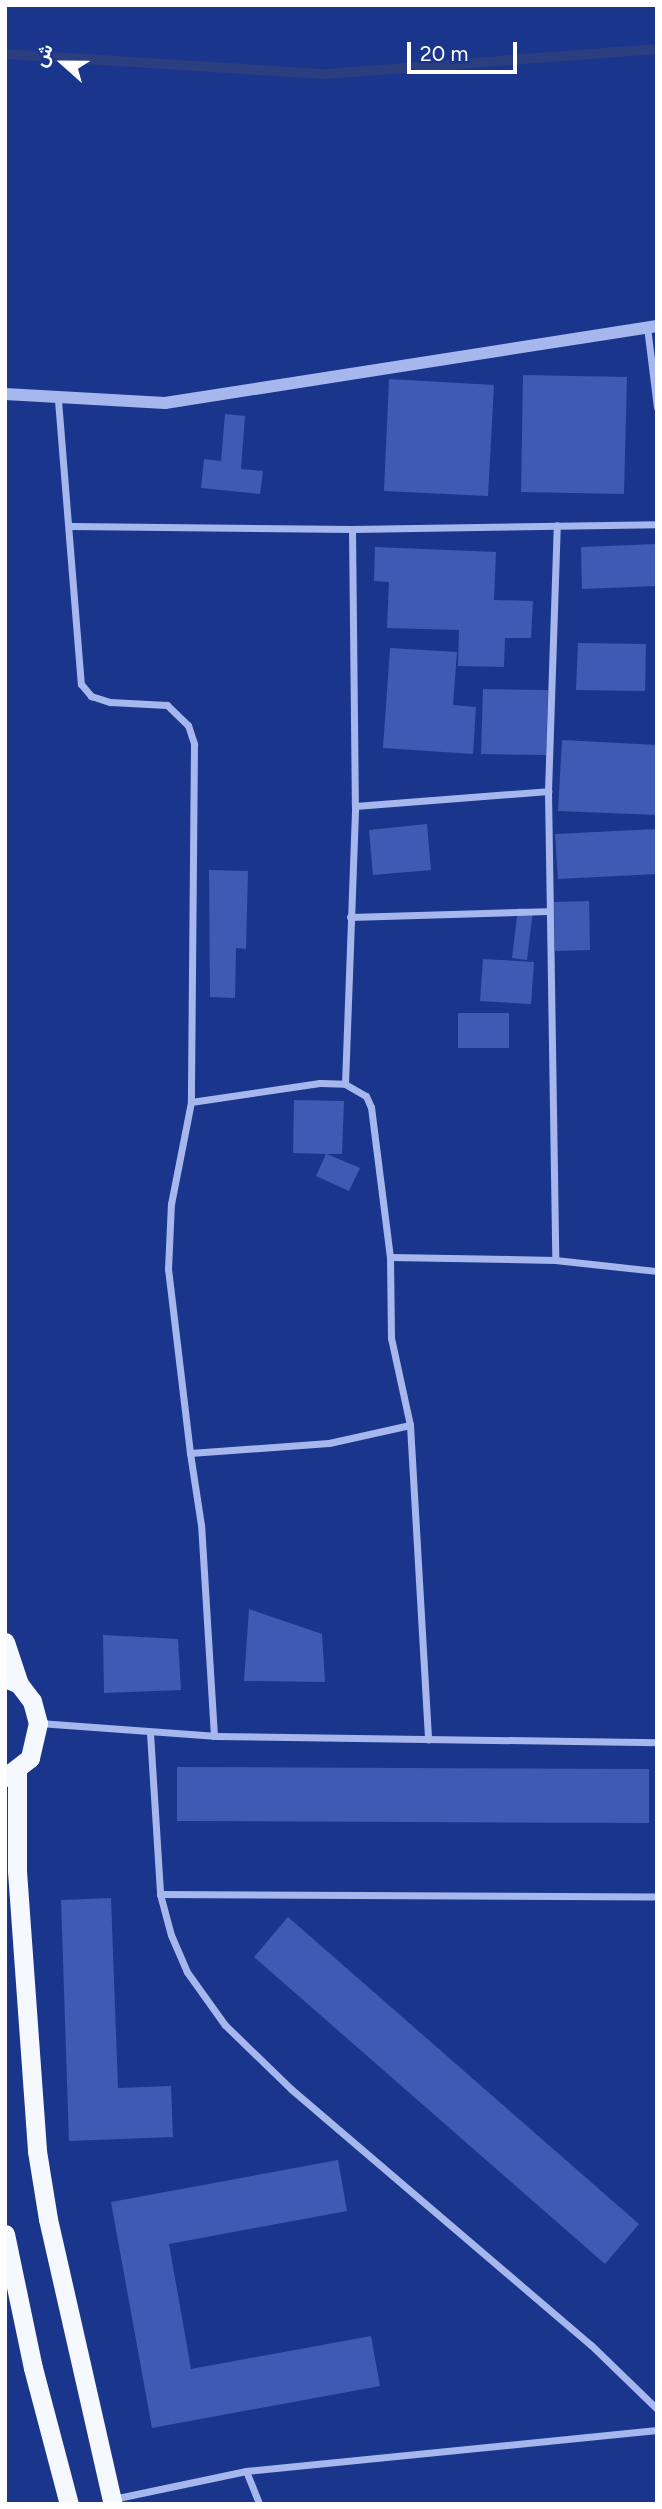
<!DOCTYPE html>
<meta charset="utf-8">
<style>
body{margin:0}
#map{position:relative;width:662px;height:2509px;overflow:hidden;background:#1a358c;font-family:Figtree,Vazirmatn,sans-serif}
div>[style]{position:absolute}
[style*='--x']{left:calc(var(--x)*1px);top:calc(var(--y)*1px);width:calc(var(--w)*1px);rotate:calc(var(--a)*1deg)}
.stream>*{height:10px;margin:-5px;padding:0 5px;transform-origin:5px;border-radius:5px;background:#2b3e80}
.building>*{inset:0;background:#3e5ab2}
.minor>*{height:7px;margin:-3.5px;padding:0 3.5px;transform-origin:3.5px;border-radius:3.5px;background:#a6b7ee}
.tertiary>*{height:12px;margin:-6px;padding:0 6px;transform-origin:6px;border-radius:6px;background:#a6b7ee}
.trunk>*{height:19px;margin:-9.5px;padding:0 9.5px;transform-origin:9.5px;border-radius:9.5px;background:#f6f8ff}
span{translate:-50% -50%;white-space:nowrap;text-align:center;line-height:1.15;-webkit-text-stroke:5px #1a358c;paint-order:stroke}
.frame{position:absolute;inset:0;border:7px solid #fff;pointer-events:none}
.north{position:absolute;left:28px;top:28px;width:70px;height:70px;-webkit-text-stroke:5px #1a358c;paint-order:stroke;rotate:291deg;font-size:19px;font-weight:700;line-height:28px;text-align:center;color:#fff}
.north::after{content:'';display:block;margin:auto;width:24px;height:32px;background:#fff;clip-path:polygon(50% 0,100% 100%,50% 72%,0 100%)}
.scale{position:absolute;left:407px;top:42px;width:110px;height:32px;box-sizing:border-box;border:4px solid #fff;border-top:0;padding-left:9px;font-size:21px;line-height:24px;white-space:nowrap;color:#fff;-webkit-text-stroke:5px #1a358c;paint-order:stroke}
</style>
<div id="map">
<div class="stream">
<div style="--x:5;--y:54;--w:322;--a:3.6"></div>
<div style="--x:326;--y:74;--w:332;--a:-4.3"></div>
</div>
<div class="building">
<div style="clip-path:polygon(523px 375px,627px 377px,624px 494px,521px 492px)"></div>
<div style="clip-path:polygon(389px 379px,494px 385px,488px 496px,384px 491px)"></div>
<div style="clip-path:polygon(225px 414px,245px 416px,241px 469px,263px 471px,260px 494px,201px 488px,204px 459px,221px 461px)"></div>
<div style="clip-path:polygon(657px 544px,657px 586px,582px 589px,581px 547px)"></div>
<div style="clip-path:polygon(375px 547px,496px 552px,494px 600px,533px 601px,531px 638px,505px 638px,504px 667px,458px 666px,459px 630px,387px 628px,389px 582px,374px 581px)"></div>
<div style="clip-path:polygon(578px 643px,646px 644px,645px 691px,576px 690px)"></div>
<div style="clip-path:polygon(390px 648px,457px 652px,453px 705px,476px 707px,473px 754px,383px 748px)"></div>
<div style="clip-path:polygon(483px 689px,548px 690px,546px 755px,481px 754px)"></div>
<div style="clip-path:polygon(562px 740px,657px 745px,657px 815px,558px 811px)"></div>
<div style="clip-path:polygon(427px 824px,431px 870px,373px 875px,369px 830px)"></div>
<div style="clip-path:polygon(657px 829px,657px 874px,558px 879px,555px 834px)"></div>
<div style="clip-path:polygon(209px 870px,248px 871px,246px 949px,236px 948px,235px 998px,210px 997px)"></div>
<div style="clip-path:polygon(589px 901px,590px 950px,555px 951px,554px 902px)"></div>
<div style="clip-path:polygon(518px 908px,533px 910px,527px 960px,512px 958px)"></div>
<div style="clip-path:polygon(483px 959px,534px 962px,531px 1004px,480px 1001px)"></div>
<div style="clip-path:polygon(458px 1013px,509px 1013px,509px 1048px,458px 1048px)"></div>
<div style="clip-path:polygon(294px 1100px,344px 1101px,342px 1154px,327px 1154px,360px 1168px,349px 1191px,316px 1176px,326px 1154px,293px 1153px)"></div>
<div style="clip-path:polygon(249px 1609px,322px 1634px,325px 1682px,244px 1681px)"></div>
<div style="clip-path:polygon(103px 1635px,178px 1639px,181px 1690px,104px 1693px)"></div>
<div style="clip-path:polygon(177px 1767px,649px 1769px,649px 1823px,177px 1821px)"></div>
<div style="clip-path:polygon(111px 1898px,118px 2088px,171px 2086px,173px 2137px,69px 2141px,61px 1900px)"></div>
<div style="clip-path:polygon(288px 1917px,639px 2224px,605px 2264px,254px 1957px)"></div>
<div style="clip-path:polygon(338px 2160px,347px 2211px,169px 2244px,191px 2369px,371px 2336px,380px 2386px,152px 2428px,111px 2202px)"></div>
</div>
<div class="minor">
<div style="--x:647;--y:327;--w:81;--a:82.9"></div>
<div style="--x:58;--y:400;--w:285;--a:85.4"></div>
<div style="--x:81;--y:684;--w:16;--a:50"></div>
<div style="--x:91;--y:696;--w:20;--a:18"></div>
<div style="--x:110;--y:702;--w:57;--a:3"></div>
<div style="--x:167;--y:705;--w:29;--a:44"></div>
<div style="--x:188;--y:725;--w:20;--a:72"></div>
<div style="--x:194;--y:744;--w:358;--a:90.5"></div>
<div style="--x:191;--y:1102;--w:130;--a:-8.4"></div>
<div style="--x:320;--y:1083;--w:25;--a:2"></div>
<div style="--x:345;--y:1084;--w:24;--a:30"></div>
<div style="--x:366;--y:1096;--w:12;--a:66"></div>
<div style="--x:371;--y:1107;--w:151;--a:82.8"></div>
<div style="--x:390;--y:1257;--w:165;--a:1"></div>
<div style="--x:555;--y:1260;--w:103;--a:6.2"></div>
<div style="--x:70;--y:526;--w:282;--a:0.6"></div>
<div style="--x:352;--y:529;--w:305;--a:-0.9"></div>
<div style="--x:352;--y:529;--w:277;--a:89.4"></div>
<div style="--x:355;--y:806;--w:194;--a:-4.4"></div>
<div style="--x:548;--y:791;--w:469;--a:89.1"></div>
<div style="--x:548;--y:791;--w:266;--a:-88.1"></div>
<div style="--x:350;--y:917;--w:198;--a:-1.7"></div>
<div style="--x:345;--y:1084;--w:278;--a:-87.9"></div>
<div style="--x:410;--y:1425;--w:315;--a:86.7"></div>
<div style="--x:190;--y:1453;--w:185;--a:-96.8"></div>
<div style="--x:168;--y:1269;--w:65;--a:-87.4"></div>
<div style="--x:171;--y:1204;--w:104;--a:-78.9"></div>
<div style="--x:39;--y:1723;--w:175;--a:4.2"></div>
<div style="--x:214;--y:1736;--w:443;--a:0.8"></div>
<div style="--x:150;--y:1733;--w:161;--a:86.4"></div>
<div style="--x:160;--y:1894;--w:497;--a:0.3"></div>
<div style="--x:214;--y:1736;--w:211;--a:-93.5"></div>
<div style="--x:201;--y:1525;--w:73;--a:-98.7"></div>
<div style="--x:190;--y:1453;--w:139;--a:-4.1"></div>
<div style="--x:329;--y:1443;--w:83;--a:-12.5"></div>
<div style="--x:410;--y:1425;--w:89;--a:-102.3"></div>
<div style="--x:391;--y:1338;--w:81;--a:-90.7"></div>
<div style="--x:160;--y:1894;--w:42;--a:75"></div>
<div style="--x:171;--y:1935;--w:40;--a:66.6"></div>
<div style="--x:187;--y:1972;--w:65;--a:54.4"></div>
<div style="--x:225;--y:2025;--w:92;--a:44.1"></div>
<div style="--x:291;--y:2089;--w:394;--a:40.5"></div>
<div style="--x:591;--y:2345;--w:92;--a:44.1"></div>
<div style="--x:246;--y:2471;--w:413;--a:-5.7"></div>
<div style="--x:113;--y:2499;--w:136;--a:-11.9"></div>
<div style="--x:246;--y:2471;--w:35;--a:68"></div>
</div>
<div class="tertiary">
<div style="--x:5;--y:394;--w:160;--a:3.2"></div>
<div style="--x:165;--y:403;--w:498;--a:-8.9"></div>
</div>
<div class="trunk">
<div style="--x:5;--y:1642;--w:44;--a:71.6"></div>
<div style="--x:5;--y:1678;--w:15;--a:23"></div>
<div style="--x:19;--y:1684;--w:21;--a:53"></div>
<div style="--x:32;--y:1701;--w:23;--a:75"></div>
<div style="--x:38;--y:1723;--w:36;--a:103"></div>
<div style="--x:30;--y:1758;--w:31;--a:142"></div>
<div style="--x:17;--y:1771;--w:100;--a:90"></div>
<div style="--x:17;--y:1871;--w:281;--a:85.9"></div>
<div style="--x:37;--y:2151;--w:69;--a:80.8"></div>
<div style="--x:48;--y:2219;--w:292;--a:77.2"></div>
<div style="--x:5;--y:2234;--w:137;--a:78.2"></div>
<div style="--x:33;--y:2368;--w:141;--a:75.2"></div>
</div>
<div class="frame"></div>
<div class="north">ش</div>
<div class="scale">20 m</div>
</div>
